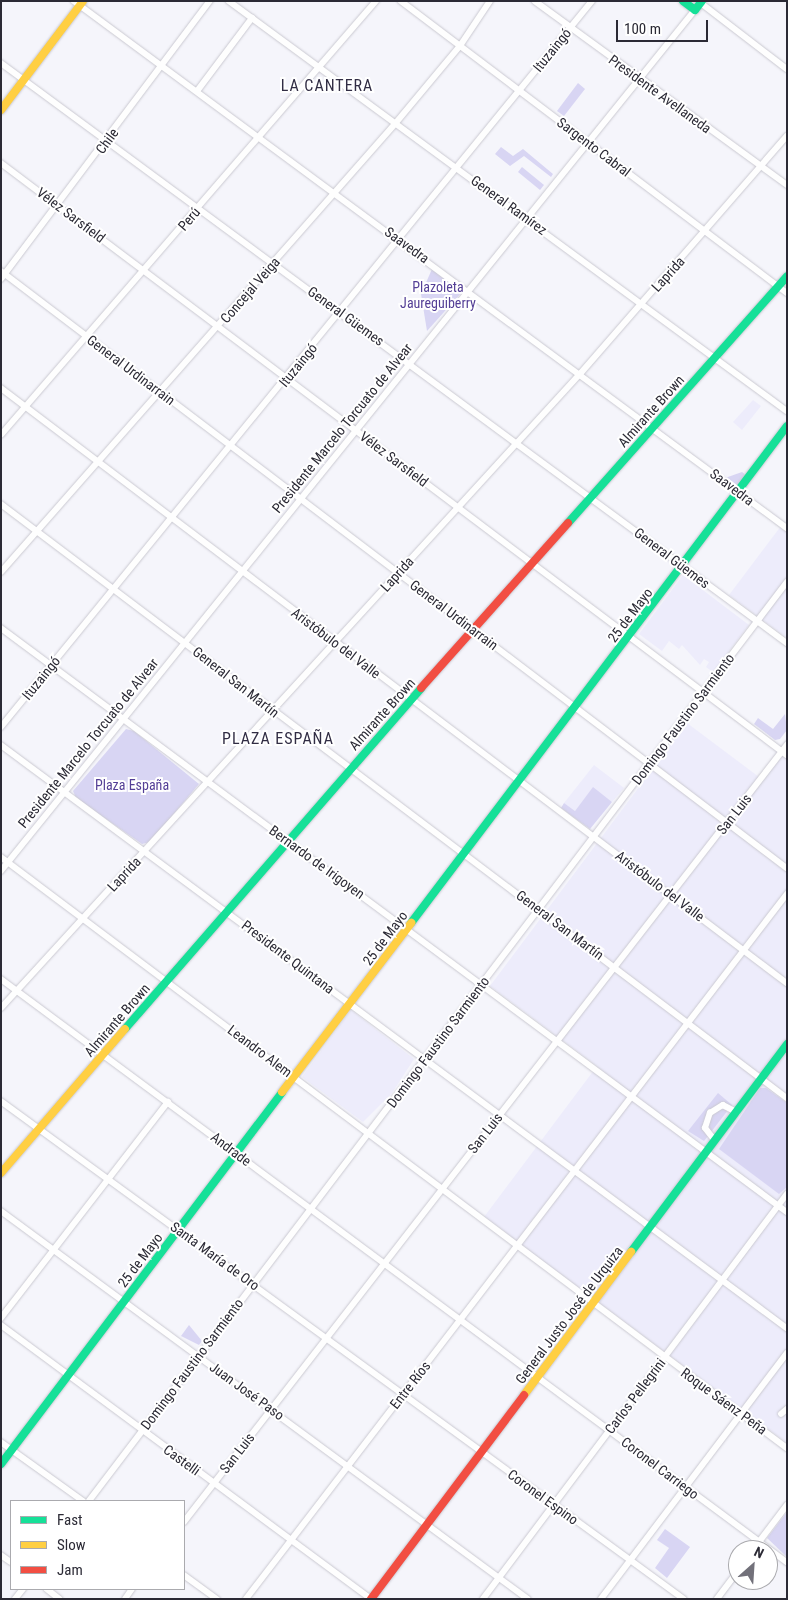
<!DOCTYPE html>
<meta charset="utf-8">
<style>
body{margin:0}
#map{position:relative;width:788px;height:1600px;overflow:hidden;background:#f5f5fb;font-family:"Roboto Condensed",sans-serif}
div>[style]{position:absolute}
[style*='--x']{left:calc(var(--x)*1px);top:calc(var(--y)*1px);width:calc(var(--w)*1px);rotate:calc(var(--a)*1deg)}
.built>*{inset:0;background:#edecfb}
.green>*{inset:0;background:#d8d5f3}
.roads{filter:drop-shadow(0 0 1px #cac9d1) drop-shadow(0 0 1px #cac9d1)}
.street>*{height:5.5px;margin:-2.75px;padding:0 2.75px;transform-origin:2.75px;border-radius:2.75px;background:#fefefe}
.fast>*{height:8px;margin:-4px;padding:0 4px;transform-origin:4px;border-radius:4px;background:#16e098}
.slow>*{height:8px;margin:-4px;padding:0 4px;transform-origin:4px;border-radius:4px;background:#ffcf43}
.jam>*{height:8px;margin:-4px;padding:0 4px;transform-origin:4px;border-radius:4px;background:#f24e42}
span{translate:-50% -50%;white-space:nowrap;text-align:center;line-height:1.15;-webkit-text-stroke:4px #fff;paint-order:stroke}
.street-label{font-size:14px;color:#2b2a35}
.park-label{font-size:14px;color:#543f96}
.quarter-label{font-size:16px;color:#312d44;letter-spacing:1px}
.frame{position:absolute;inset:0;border:2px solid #2b2a35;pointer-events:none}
.legend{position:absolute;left:10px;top:1500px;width:175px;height:90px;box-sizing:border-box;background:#fff;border:1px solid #aaaaae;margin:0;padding:6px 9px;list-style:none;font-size:15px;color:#2b2a35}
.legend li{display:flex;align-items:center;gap:10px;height:25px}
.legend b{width:25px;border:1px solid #aaaaae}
.north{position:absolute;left:728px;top:1540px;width:50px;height:50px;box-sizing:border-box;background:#fff;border:1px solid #aaaaae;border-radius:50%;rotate:26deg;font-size:14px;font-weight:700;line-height:20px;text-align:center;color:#2b2a35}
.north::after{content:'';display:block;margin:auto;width:18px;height:22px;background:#72717a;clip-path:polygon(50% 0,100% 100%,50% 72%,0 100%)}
.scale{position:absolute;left:616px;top:20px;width:92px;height:22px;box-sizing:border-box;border:2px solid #2b2a35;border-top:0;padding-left:6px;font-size:15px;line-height:18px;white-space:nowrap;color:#2b2a35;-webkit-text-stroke:4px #fff;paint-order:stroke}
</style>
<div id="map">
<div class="built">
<div style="clip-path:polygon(753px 400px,761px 406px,742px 430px,733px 422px)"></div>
<div style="clip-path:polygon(784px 522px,787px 524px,787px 638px,729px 595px)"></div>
<div style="clip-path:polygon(683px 575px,749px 625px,713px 672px,706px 667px,709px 662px,704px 659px,700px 665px,682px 645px,679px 649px,669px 641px,662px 651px,639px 634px)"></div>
<div style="clip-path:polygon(687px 723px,759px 777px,787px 740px,787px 1443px,484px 1217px,597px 1066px,490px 986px)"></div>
<div style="clip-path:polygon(594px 765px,624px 788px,612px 802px,593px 788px,575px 811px,564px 803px)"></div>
<div style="clip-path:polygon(351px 1010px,414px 1059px,392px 1093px,363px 1122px,302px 1077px)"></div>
</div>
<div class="green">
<div style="clip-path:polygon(578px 83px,585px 89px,564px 116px,557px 111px)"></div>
<div style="clip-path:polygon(501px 147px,513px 156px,523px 149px,553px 174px,551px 177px,524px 156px,510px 166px,495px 154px)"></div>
<div style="clip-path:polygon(522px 167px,544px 185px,540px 190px,518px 172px)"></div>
<div style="clip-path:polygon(432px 269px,462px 292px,427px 331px,421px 294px)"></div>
<div style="clip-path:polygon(742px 472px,747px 476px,737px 488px,725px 478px)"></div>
<div style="clip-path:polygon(785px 714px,787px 730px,780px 739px,775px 740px,754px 724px,758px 718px,773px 729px)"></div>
<div style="clip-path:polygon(126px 729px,134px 731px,199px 784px,150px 842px,142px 844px,76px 798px,73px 791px)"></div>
<div style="clip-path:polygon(593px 787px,612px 802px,590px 829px,561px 808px,564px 803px,575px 811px)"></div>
<div style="clip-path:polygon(760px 1088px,766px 1088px,787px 1103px,787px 1187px,779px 1194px,719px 1149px)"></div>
<div style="clip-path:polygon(718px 1093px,732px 1105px,704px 1141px,688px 1131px)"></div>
<div style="clip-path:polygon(189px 1325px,202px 1341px,199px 1345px,181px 1336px)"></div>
<div style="clip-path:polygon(787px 1512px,787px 1557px,767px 1538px)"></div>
<div style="clip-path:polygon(665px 1529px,690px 1547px,667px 1578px,655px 1568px,669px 1548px,657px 1540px)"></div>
</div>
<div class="roads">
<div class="street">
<div style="--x:74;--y:1;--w:887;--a:36.47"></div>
<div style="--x:229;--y:1;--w:692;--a:36.31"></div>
<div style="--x:401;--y:1;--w:484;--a:37.1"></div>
<div style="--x:535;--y:1;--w:312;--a:36.1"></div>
<div style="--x:701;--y:3;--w:108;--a:37.5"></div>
<div style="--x:1;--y:63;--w:977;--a:36.42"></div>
<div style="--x:198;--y:90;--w:90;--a:-53.1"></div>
<div style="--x:1;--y:163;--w:984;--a:36.99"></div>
<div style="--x:1;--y:271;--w:987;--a:37.22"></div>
<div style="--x:1;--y:279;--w:348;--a:-53.1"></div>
<div style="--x:1;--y:388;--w:986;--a:37.13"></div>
<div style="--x:1;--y:435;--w:574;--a:-49.17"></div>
<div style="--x:1;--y:504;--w:985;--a:37.08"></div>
<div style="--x:1;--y:572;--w:597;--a:-48.67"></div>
<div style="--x:395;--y:124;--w:102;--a:-50.2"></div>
<div style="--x:460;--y:46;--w:54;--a:-56.3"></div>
<div style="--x:1;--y:628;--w:979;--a:36.61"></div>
<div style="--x:1;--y:727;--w:936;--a:-50.85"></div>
<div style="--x:1;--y:745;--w:979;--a:36.57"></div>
<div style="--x:1;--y:857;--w:983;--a:36.94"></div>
<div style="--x:1;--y:871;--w:1106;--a:-51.13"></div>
<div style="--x:1;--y:979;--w:979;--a:36.57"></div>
<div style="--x:1;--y:1008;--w:859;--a:-47.6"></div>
<div style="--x:580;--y:374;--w:315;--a:-49"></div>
<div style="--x:1;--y:1101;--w:845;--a:36.1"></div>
<div style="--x:715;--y:1141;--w:16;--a:-128"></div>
<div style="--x:705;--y:1128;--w:16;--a:-72"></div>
<div style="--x:710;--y:1113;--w:15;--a:-32"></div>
<div style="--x:723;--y:1105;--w:16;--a:27"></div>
<div style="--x:1;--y:1211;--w:654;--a:36.36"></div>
<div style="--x:1;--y:1318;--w:273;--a:-52.3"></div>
<div style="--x:1;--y:1325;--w:460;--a:36.5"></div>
<div style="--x:781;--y:1414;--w:8;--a:-40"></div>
<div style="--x:1;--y:1442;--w:101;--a:35.7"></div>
<div style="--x:89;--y:1501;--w:1154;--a:-52.78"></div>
<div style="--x:184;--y:1522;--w:984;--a:-52.19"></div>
<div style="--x:753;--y:1550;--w:56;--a:-52.9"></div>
<div style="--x:1;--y:1555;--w:12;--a:35"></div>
<div style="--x:184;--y:1575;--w:41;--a:36"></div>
<div style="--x:47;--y:1589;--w:16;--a:38"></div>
<div style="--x:15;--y:1599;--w:13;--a:-51"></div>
<div style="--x:125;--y:1599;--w:12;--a:-55"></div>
<div style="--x:246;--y:1599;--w:889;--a:-52.5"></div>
<div style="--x:483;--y:1599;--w:506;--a:-53.11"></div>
<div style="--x:601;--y:1599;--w:308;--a:-52.9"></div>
<div style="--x:717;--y:1599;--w:35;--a:-53"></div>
</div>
<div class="fast">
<div style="--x:683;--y:1;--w:15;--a:37"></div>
<div style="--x:695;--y:10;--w:11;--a:-52"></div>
<div style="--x:568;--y:523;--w:330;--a:-48.4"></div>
<div style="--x:411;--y:923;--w:623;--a:-52.89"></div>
<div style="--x:125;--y:1029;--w:452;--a:-49"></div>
<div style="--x:631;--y:1252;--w:260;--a:-53.1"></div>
<div style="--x:1;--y:1464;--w:466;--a:-52.9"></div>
</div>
<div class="slow">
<div style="--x:1;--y:110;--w:136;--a:-53"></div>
<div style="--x:282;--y:1092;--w:213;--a:-52.6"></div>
<div style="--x:1;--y:1173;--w:190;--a:-49.3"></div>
<div style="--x:524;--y:1395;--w:179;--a:-53.2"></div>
</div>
<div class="jam">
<div style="--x:421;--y:688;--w:221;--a:-48.3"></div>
<div style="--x:371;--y:1599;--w:255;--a:-53.1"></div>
</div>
</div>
<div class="street-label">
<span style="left:552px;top:50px;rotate:-51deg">Ituzaingó</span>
<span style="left:660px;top:94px;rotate:36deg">Presidente Avellaneda</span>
<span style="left:107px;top:141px;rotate:-54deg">Chile</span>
<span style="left:594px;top:147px;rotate:37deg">Sargento Cabral</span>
<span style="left:509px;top:205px;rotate:36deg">General Ramírez</span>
<span style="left:71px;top:215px;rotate:37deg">Vélez Sarsfield</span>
<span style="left:189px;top:219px;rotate:-49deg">Perú</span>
<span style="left:407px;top:245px;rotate:36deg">Saavedra</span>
<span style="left:668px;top:274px;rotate:-48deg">Laprida</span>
<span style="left:250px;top:290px;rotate:-49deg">Concejal Veiga</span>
<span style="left:346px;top:316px;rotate:36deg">General Güemes</span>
<span style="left:298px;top:365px;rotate:-51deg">Ituzaingó</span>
<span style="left:131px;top:370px;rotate:37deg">General Urdinarrain</span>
<span style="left:651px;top:411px;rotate:-48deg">Almirante Brown</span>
<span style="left:342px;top:428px;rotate:-51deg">Presidente Marcelo Torcuato de Alvear</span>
<span style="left:394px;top:459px;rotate:37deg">Vélez Sarsfield</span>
<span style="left:732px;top:487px;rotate:37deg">Saavedra</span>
<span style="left:672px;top:558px;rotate:37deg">General Güemes</span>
<span style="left:397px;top:574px;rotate:-48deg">Laprida</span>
<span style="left:454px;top:615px;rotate:37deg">General Urdinarrain</span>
<span style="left:630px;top:615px;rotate:-53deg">25 de Mayo</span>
<span style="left:336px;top:643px;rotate:37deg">Aristóbulo del Valle</span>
<span style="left:41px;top:678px;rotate:-51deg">Ituzaingó</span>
<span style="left:236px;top:682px;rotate:38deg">General San Martín</span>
<span style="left:382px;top:714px;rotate:-48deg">Almirante Brown</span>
<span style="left:683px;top:719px;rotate:-53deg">Domingo Faustino Sarmiento</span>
<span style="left:88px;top:743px;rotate:-51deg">Presidente Marcelo Torcuato de Alvear</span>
<span style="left:734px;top:814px;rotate:-52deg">San Luis</span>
<span style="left:317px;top:862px;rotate:36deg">Bernardo de Irigoyen</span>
<span style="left:124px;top:874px;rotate:-47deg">Laprida</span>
<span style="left:660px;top:886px;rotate:37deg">Aristóbulo del Valle</span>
<span style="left:560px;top:925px;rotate:37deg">General San Martín</span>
<span style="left:385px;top:938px;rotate:-53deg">25 de Mayo</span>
<span style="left:288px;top:957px;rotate:37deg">Presidente Quintana</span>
<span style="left:117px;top:1020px;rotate:-49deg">Almirante Brown</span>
<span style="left:438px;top:1042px;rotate:-53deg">Domingo Faustino Sarmiento</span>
<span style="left:260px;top:1051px;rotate:37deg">Leandro Alem</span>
<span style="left:485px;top:1133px;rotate:-52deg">San Luis</span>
<span style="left:231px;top:1149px;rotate:37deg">Andrade</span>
<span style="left:215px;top:1256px;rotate:36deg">Santa María de Oro</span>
<span style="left:140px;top:1260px;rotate:-53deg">25 de Mayo</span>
<span style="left:569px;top:1315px;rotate:-53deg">General Justo José de Urquiza</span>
<span style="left:192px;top:1364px;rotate:-53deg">Domingo Faustino Sarmiento</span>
<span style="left:410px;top:1385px;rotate:-52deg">Entre Ríos</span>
<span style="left:247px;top:1391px;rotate:36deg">Juan José Paso</span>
<span style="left:635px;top:1396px;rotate:-53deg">Carlos Pellegrini</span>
<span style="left:724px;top:1401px;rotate:36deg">Roque Sáenz Peña</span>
<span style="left:237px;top:1453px;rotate:-52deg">San Luis</span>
<span style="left:182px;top:1460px;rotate:36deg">Castelli</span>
<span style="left:660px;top:1468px;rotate:37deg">Coronel Carriego</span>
<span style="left:543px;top:1497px;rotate:36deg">Coronel Espino</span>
</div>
<div class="park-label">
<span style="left:438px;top:295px">Plazoleta<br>Jaureguiberry</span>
<span style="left:132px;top:785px">Plaza España</span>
</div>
<div class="quarter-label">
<span style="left:327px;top:86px">LA CANTERA</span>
<span style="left:278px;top:739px">PLAZA ESPAÑA</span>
</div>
<div class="frame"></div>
<ul class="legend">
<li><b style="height:6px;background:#16e098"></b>Fast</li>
<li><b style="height:6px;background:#ffcf43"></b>Slow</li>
<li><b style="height:6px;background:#f24e42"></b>Jam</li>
</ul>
<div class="north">N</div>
<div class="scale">100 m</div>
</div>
